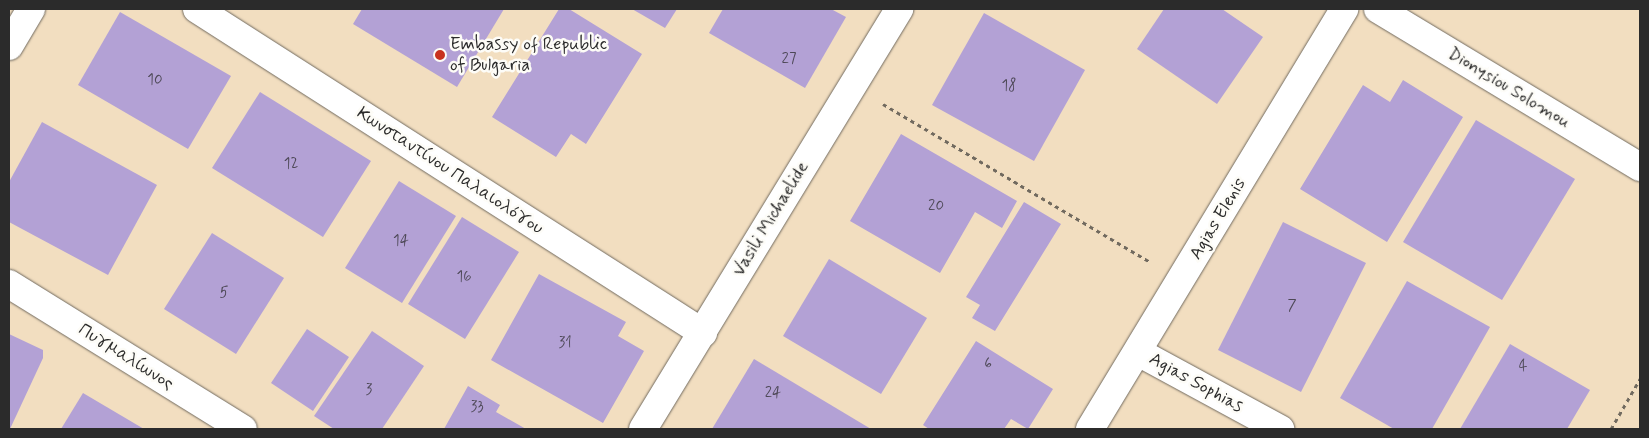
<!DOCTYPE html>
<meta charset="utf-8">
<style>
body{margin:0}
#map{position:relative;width:1649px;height:438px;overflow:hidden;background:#f2dec0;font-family:Mynerve,sans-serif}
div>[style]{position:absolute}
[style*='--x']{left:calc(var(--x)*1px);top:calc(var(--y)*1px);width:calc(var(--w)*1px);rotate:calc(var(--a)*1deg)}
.building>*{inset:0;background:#b3a1d5}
.path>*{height:3px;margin-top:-1.5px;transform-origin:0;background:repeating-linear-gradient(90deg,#716a5f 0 4px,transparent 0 8px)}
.roads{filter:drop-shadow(0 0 1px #716a5f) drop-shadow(0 0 1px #716a5f)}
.minor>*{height:28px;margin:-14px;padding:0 14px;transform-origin:14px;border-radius:14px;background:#fff}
.dots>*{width:14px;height:14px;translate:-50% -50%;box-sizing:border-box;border:2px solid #fdfcf7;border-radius:50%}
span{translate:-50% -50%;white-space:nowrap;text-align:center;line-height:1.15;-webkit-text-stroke:5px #fdfcf7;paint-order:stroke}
.number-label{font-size:15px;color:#4d4856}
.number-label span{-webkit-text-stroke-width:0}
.poi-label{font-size:18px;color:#2b2b2b}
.left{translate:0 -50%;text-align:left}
.street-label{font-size:18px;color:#2b2b2b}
.frame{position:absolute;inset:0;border:10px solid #2b2b2b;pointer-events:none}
</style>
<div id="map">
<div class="building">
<div style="clip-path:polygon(362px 9px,504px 9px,457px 87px,353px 24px)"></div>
<div style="clip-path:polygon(559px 9px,569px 9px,642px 54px,586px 144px,571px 134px,556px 157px,492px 117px)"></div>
<div style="clip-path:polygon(632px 9px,677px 9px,665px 28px)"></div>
<div style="clip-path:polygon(723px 9px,831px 9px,846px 17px,805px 88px,709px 33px)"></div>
<div style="clip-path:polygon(1164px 9px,1222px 9px,1263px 37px,1217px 104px,1137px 49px)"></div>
<div style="clip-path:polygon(120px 12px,231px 76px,188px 149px,78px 85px)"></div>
<div style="clip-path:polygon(984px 13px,1085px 70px,1034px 161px,932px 105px)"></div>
<div style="clip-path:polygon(1403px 80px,1463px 117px,1387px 242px,1300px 189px,1363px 85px,1390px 102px)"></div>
<div style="clip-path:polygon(260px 92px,371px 161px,323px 237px,212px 168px)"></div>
<div style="clip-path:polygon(1476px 120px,1575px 179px,1502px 300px,1403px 242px)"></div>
<div style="clip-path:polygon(42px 122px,157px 185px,108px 275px,9px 222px,9px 182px)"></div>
<div style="clip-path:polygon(901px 134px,1017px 201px,1002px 228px,975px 212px,940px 273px,850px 221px)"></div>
<div style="clip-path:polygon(399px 181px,456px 216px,402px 303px,345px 268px)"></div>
<div style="clip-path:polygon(1024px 202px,1061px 224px,995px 331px,972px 318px,980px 305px,966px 297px)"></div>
<div style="clip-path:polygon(462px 217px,519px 252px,465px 339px,408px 304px)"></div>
<div style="clip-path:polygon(1283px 222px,1366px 263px,1301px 392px,1218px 350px)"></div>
<div style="clip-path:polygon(212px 233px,284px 278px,236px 354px,164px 309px)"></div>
<div style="clip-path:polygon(829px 259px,927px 318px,881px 394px,783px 336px)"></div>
<div style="clip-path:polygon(539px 274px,626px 322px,618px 336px,644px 351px,603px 423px,491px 360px)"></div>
<div style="clip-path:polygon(1407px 281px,1490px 327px,1432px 429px,1394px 429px,1340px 398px)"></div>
<div style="clip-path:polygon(307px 329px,349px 357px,313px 411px,271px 383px)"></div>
<div style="clip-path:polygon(372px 331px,424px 366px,382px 429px,334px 429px,314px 416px)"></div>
<div style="clip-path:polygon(9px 334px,43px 350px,43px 358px,10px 429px)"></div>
<div style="clip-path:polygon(976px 341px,1053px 389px,1028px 429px,1011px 419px,1004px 429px,929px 429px,923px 425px)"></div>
<div style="clip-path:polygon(1510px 344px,1590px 390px,1567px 429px,1460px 429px)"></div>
<div style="clip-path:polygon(754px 359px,871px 429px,712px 429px)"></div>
<div style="clip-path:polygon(468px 386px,500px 405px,496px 412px,526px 429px,444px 429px)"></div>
<div style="clip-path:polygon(83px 393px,144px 429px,61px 429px)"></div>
</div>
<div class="path">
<div style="--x:883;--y:104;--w:310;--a:30.6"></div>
<div style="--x:1611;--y:429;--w:58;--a:-59.9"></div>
</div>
<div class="roads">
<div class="minor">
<div style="--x:197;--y:9;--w:601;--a:32.63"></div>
<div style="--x:1378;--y:9;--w:306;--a:31.1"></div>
<div style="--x:9;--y:46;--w:43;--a:-59.3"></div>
<div style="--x:9;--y:284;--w:275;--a:31.8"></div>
<div style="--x:1138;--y:352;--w:162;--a:28.5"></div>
<div style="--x:643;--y:429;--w:492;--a:-58.6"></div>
<div style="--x:1090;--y:429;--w:491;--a:-58.8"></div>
</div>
</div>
<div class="dots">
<div style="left:440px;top:55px;background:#c8321e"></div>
</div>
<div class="number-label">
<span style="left:789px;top:60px">27</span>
<span style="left:155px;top:81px">10</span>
<span style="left:1009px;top:87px">18</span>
<span style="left:291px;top:165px">12</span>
<span style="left:936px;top:207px">20</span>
<span style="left:401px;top:242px">14</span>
<span style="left:464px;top:278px">16</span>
<span style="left:224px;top:294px">5</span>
<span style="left:1292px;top:307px">7</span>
<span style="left:565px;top:344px">31</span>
<span style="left:988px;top:365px">6</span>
<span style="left:1523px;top:367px">4</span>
<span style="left:369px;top:391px">3</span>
<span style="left:773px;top:394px">24</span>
<span style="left:477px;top:408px">33</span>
</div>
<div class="poi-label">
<span class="left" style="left:450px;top:55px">Embassy of Republic<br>of Bulgaria</span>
</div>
<div class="street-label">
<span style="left:1509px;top:88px;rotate:31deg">Dionysiou Solomou</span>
<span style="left:450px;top:171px;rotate:33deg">Κωνσταντίνου Παλαιολόγου</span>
<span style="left:771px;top:219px;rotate:-59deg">Vasili Michaelide</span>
<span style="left:1218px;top:219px;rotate:-59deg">Agias Elenis</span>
<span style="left:126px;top:357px;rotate:32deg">Πυγμαλίωνος</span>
<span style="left:1196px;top:383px;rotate:29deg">Agias Sophias</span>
</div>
<div class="frame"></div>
</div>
